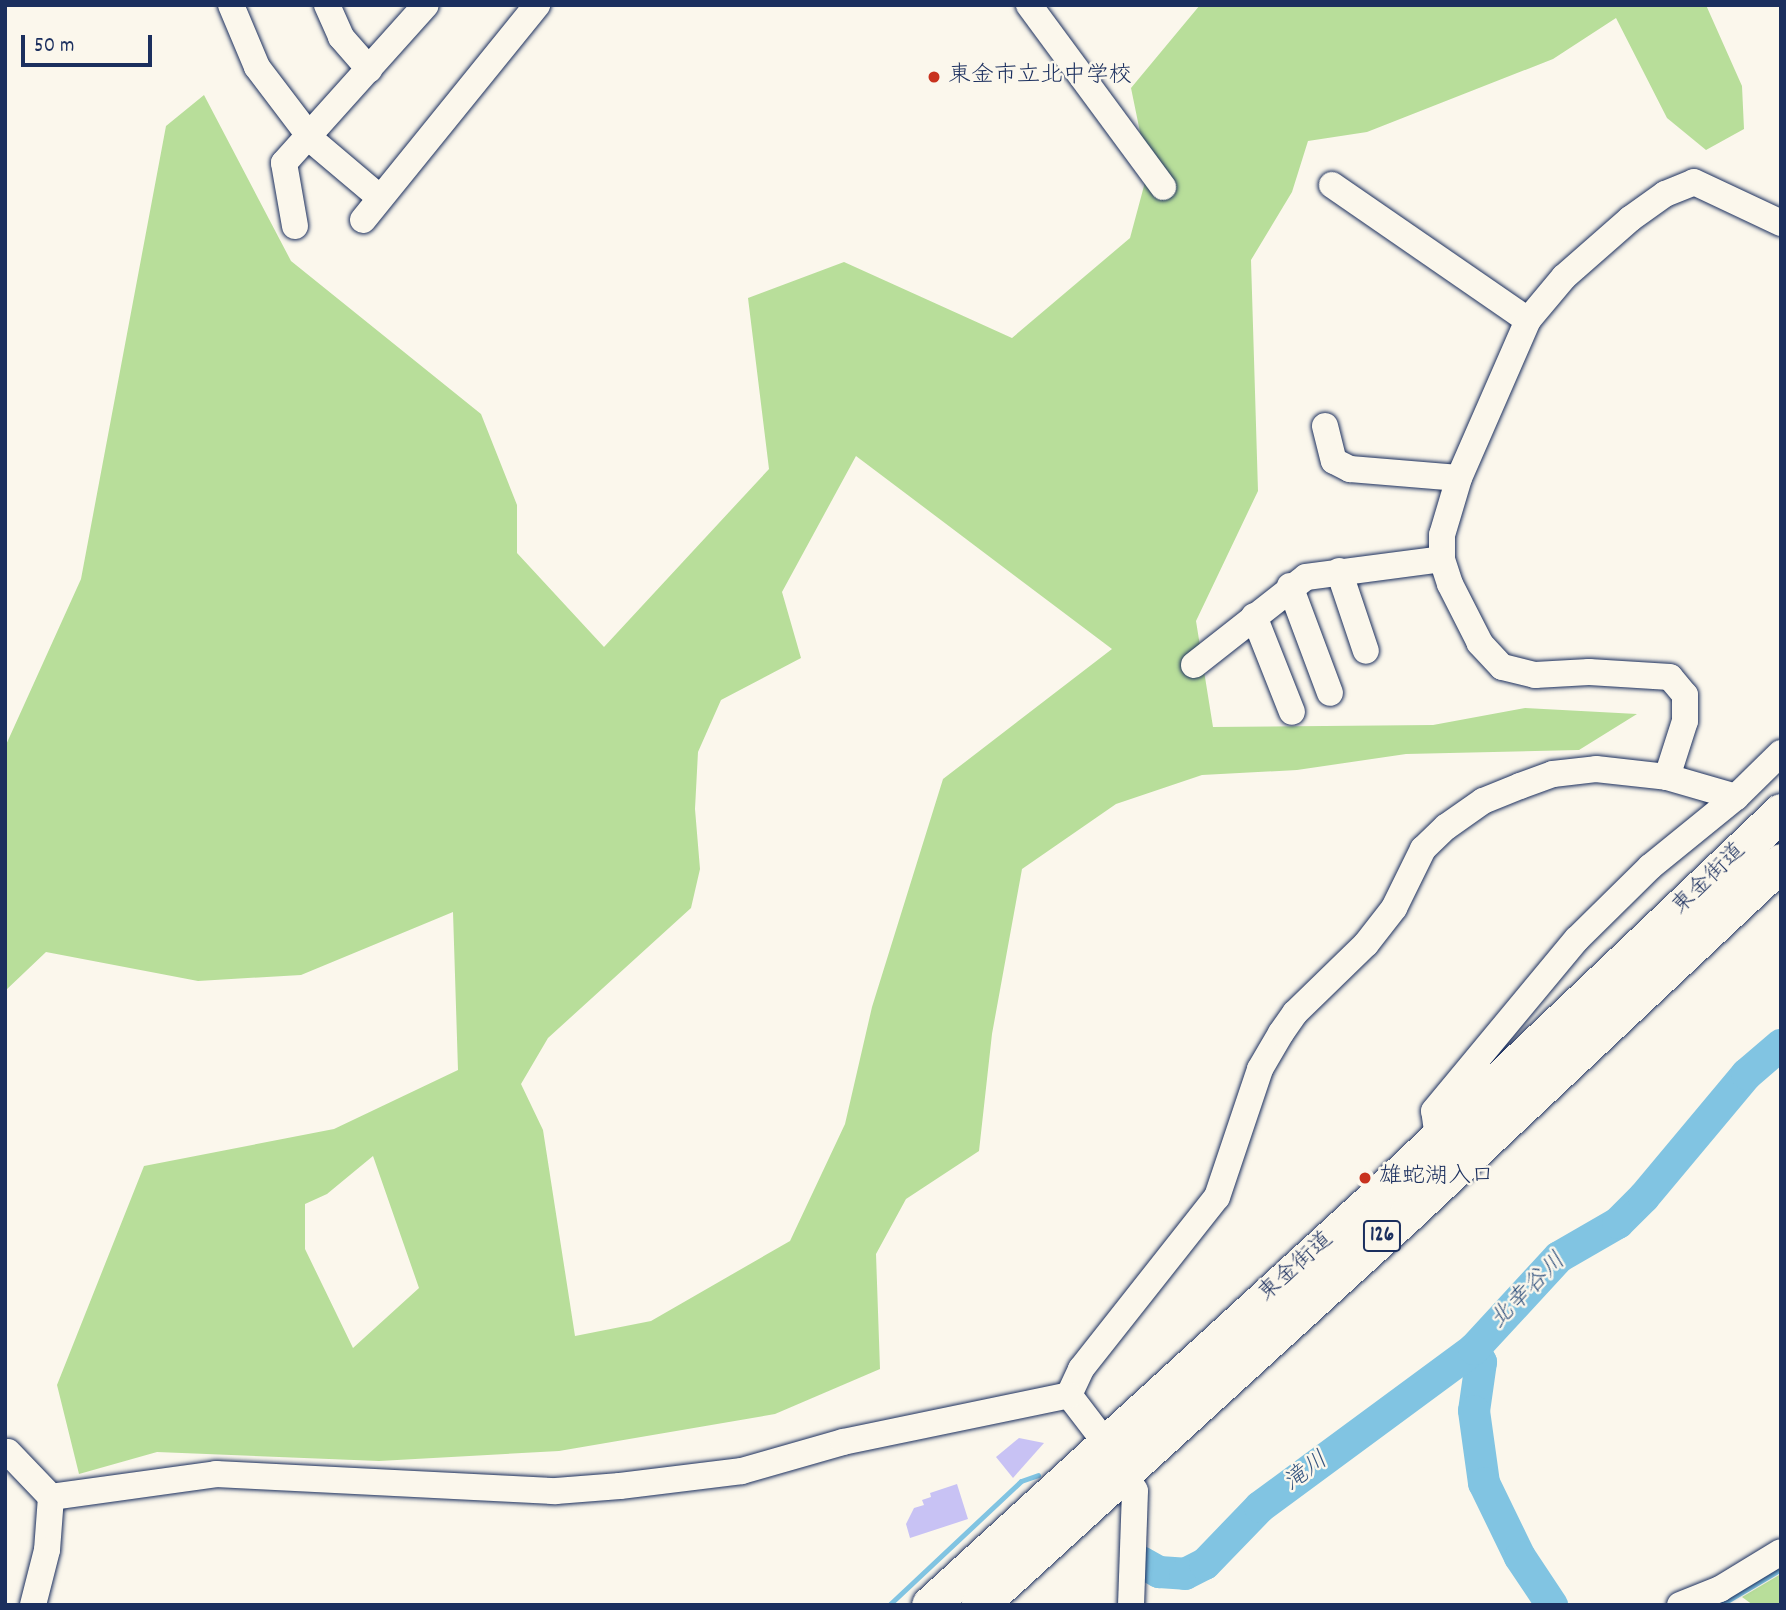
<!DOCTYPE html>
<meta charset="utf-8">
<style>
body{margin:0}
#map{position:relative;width:1786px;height:1610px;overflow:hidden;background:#fbf7ec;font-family:Dekko,"Klee One",sans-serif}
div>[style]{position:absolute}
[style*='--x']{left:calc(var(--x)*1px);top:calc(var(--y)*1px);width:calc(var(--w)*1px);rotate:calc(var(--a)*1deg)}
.green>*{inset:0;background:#b8de9a}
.stream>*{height:5px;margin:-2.5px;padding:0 2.5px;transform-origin:2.5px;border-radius:2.5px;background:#81c4e2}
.river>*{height:32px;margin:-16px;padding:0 16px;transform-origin:16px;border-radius:16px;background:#81c4e2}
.building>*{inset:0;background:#c8c2f4}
.roads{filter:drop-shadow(0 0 2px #1b2f5e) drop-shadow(0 0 2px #1b2f5e)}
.minor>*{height:26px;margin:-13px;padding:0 13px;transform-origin:13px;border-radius:13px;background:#fbf7ec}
.highway>*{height:37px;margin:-18.5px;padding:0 18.5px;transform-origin:18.5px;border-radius:18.5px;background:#fbf7ec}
.dots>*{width:19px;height:19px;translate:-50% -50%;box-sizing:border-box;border:4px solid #fbf7ec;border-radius:50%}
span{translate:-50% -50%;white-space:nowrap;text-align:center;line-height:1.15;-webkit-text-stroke:5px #fbf7ec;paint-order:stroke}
.shield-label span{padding:2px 5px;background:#fbf7ec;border:2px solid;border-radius:5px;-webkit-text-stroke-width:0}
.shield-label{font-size:21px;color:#1b2f5e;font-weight:700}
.poi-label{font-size:23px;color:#1b2f5e}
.left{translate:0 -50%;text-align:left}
.street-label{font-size:23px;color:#1b2f5e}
.water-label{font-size:24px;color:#34547f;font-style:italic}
.frame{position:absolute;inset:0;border:7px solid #1b2f5e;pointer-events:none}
.scale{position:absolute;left:21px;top:35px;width:131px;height:32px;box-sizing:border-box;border:4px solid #1b2f5e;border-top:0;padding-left:9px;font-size:21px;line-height:24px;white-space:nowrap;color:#1b2f5e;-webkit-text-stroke:5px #fbf7ec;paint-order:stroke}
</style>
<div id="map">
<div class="green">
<div style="clip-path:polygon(evenodd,1200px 5px,1706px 5px,1742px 86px,1744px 129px,1706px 150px,1667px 118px,1616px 18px,1553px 59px,1367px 132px,1308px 141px,1292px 192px,1251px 260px,1258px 491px,1196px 621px,1213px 727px,1433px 725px,1525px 708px,1637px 714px,1579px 750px,1406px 754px,1297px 770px,1202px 775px,1116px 804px,1022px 869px,992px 1034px,979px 1151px,906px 1199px,876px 1254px,880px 1369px,775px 1414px,559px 1451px,379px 1461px,157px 1452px,79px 1474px,57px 1385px,144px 1166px,334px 1129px,458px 1070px,453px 912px,301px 975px,198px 981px,46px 952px,5px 991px,5px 747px,81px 579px,166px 126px,204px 95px,291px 261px,481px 414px,517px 505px,517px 553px,604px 647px,769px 469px,748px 298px,844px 262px,1012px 338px,1130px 238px,1148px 171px,1131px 88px,1200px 5px,856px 456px,1112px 649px,943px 779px,872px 1007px,845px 1124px,790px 1241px,651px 1321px,575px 1336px,543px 1130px,521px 1084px,548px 1038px,691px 908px,700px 869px,695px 809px,698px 752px,721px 700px,801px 658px,782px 592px,856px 456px,1200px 5px,373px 1156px,419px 1288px,353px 1348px,305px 1249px,305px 1204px,327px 1194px,373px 1156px)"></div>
<div style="clip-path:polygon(1781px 1574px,1781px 1605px,1753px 1605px,1742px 1597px)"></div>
</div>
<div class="stream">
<div style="--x:889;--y:1605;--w:181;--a:-43.2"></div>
<div style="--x:1021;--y:1481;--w:18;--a:-19"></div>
<div style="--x:1720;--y:1605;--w:71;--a:-30.5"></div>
</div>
<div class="river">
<div style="--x:1474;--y:1349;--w:15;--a:62"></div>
<div style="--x:1481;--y:1362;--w:49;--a:98.1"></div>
<div style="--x:1474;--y:1411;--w:73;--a:82.1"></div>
<div style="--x:1484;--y:1483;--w:82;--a:64.1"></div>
<div style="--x:1520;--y:1557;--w:58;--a:56.3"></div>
<div style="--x:1141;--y:1562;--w:21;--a:29"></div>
<div style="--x:1159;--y:1572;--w:26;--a:4"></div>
<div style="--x:1185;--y:1574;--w:22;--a:-27"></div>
<div style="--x:1205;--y:1564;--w:79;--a:-46"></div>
<div style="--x:1260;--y:1507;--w:266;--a:-36.4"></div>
<div style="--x:1474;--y:1349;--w:125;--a:-47.3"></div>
<div style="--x:1559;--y:1257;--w:68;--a:-30"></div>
<div style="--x:1618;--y:1223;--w:37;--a:-45"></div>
<div style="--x:1644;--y:1197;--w:160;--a:-50.1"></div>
<div style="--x:1747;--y:1074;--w:45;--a:-40.5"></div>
</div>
<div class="building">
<div style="clip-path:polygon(1019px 1438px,1044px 1443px,1013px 1478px,996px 1457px)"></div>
<div style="clip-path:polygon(957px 1484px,968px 1519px,910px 1538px,906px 1524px,914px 1508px,924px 1505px,922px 1500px,931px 1497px,930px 1493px)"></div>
</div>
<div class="roads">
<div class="minor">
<div style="--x:231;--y:5;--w:67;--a:67.2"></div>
<div style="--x:257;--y:67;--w:94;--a:52.8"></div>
<div style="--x:314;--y:142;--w:85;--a:40.2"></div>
<div style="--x:327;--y:5;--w:35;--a:66"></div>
<div style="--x:341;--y:37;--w:43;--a:48.8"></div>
<div style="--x:1029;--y:5;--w:226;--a:53.6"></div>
<div style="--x:1332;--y:185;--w:238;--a:34.6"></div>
<div style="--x:363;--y:220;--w:277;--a:-51"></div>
<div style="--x:295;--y:226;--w:64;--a:-99.9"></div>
<div style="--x:284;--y:163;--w:212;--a:-48.1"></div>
<div style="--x:1325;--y:426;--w:36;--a:76"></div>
<div style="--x:1334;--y:461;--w:18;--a:27"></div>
<div style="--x:1350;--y:469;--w:109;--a:4.7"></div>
<div style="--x:1339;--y:571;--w:84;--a:71.4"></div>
<div style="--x:1290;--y:586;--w:114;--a:69.5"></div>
<div style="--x:1254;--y:616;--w:103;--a:68.4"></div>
<div style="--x:1194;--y:665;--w:142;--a:-38.2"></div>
<div style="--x:1306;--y:577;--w:137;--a:-7.5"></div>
<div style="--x:1667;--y:777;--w:59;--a:-72.2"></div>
<div style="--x:1685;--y:721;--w:26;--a:-90"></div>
<div style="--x:1685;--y:695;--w:23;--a:-130"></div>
<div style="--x:1670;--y:677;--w:81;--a:-176.5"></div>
<div style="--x:1589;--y:672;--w:54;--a:176.8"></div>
<div style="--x:1535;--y:675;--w:34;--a:-166"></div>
<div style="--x:1502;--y:667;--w:33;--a:-133"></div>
<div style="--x:1480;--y:643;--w:66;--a:-117"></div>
<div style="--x:1450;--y:584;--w:26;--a:-108"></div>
<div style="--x:1442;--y:559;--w:24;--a:-90"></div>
<div style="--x:1442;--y:535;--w:59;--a:-73.4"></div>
<div style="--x:1459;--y:478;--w:172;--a:-66.4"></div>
<div style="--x:1528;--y:320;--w:56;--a:-50.1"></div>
<div style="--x:1564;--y:277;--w:88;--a:-41.3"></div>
<div style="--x:1630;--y:219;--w:43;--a:-35.5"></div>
<div style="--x:1665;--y:194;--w:31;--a:-22"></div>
<div style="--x:1694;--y:182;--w:96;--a:25.2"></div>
<div style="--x:1438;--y:1138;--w:27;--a:-98"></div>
<div style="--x:1434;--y:1111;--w:224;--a:-50.3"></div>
<div style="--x:1577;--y:939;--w:103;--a:-44.6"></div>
<div style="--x:1650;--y:867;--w:111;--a:-39.1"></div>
<div style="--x:1736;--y:797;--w:63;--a:-44.4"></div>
<div style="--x:1069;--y:1395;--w:29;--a:-65"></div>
<div style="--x:1081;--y:1369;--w:219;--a:-51.7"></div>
<div style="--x:1217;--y:1197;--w:135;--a:-71.4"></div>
<div style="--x:1260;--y:1069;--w:42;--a:-59.7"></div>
<div style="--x:1281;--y:1033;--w:24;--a:-55"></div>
<div style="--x:1295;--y:1013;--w:99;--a:-44.2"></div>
<div style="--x:1366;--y:944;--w:46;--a:-52.1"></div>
<div style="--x:1394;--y:908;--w:66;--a:-63.8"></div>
<div style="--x:1423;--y:849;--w:32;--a:-44"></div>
<div style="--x:1446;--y:827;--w:45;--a:-35.1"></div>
<div style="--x:1483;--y:801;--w:40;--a:-22"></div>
<div style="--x:1520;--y:786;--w:35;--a:-20"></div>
<div style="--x:1553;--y:774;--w:43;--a:-6.6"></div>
<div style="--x:1596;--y:769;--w:71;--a:6.4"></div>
<div style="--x:1667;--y:777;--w:72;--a:16.2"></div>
<div style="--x:1069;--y:1395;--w:59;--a:52.5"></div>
<div style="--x:1105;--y:1442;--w:57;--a:58.5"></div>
<div style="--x:1135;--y:1491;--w:114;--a:92"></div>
<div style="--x:8;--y:1452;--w:62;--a:46.3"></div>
<div style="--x:51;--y:1497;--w:53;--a:94.3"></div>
<div style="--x:47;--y:1550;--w:57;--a:104.3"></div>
<div style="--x:51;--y:1497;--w:167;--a:-7.9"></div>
<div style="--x:216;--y:1474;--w:340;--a:2.9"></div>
<div style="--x:556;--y:1491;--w:64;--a:-4.5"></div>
<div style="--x:620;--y:1486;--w:123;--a:-7"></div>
<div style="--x:742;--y:1471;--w:105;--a:-16"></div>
<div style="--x:843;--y:1442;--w:231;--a:-11.7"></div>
<div style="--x:1680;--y:1605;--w:43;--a:-21.8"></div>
<div style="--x:1720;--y:1589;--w:71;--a:-31.2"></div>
</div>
<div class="highway">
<div style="--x:930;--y:1605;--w:607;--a:-42.46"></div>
<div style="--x:1378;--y:1195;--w:556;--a:-43.54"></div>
<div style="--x:979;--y:1605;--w:581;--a:-42.42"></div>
<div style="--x:1408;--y:1213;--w:512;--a:-43.26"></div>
</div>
</div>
<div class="dots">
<div style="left:934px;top:77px;background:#c8321e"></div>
<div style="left:1365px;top:1178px;background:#c8321e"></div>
</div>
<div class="shield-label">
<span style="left:1382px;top:1236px">126</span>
</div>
<div class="poi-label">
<span class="left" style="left:948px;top:77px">東金市立北中学校</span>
<span class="left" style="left:1379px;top:1178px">雄蛇湖入口</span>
</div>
<div class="street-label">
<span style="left:1710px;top:880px;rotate:-44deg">東金街道</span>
<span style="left:1297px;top:1268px;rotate:-42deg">東金街道</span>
</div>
<div class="water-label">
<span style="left:1529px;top:1292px;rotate:-45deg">北幸谷川</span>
<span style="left:1307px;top:1473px;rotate:-37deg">滝川</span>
</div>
<div class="frame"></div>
<div class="scale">50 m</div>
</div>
